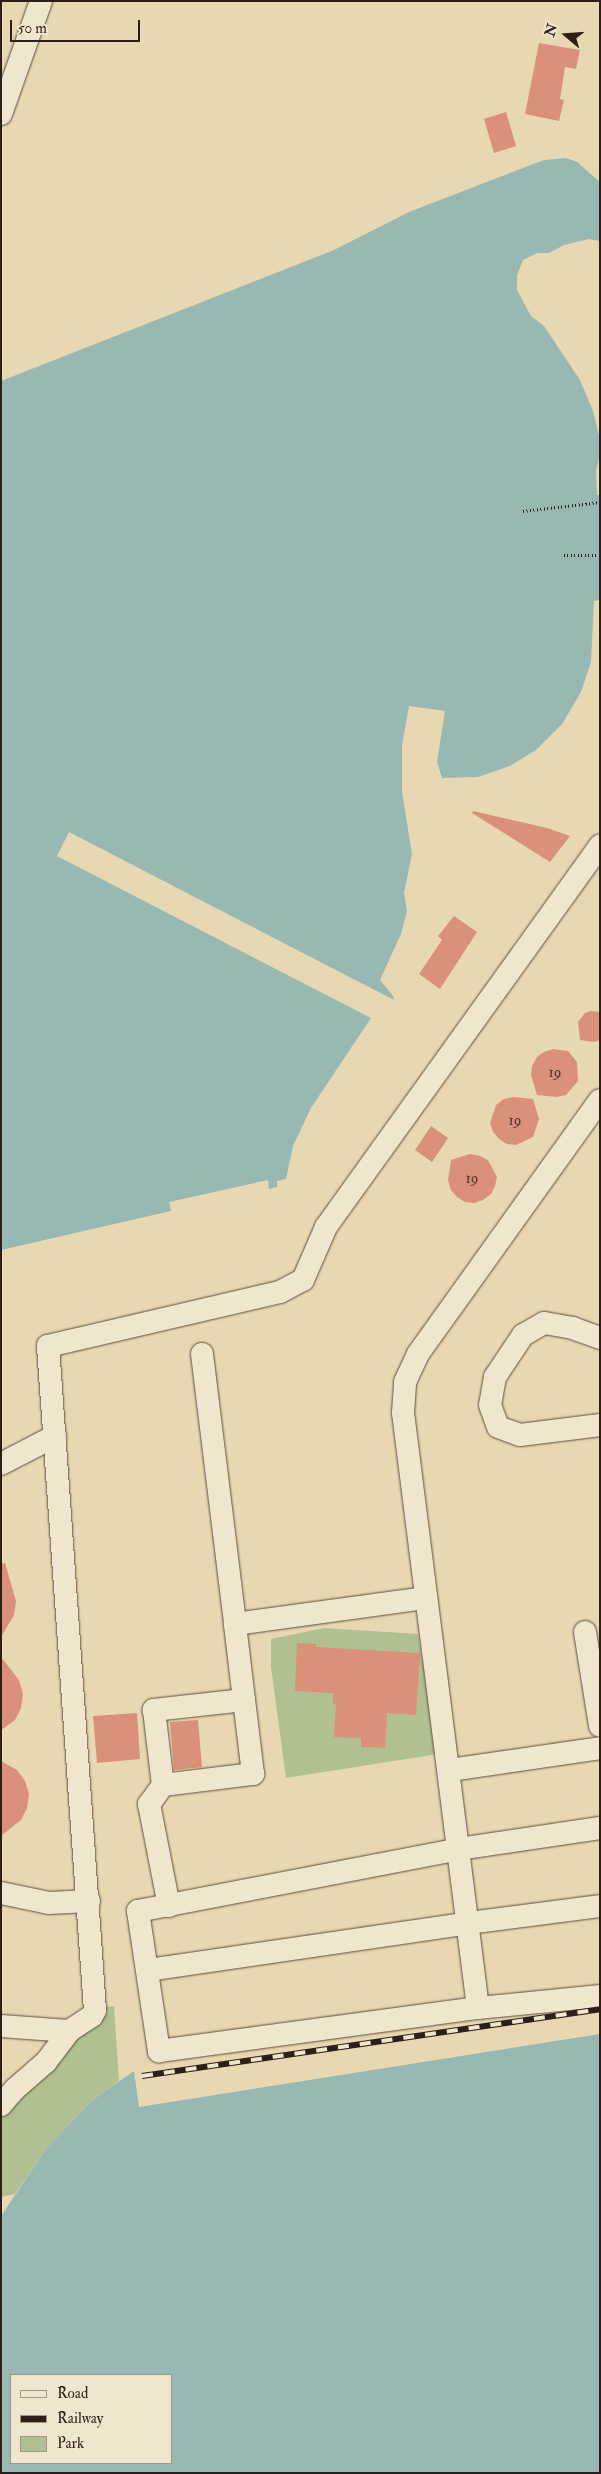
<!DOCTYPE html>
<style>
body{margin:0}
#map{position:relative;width:601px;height:2474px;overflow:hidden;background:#e8d8b2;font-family:"IM FELL Double Pica",serif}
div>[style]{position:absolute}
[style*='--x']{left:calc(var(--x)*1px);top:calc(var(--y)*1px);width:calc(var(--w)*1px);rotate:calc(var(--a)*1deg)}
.green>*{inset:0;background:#b0c090}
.water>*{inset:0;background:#98b8b3}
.building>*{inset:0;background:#da9079}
.path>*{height:3px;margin-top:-1.5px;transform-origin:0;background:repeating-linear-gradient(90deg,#2d1e16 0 1px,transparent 0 3.5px)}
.roads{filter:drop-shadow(0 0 1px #5c4c3d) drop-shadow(0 0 1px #5c4c3d)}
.minor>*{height:22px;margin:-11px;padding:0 11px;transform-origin:11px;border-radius:11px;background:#f0e6cd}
.rail>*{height:5.5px;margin-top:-2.75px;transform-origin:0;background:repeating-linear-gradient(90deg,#f0e6cd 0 11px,#2d1e16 0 22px);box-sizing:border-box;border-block:1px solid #2d1e16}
span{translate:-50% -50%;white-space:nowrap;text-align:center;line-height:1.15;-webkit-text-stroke:4.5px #f0e6cd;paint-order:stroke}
.number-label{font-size:15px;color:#583a2f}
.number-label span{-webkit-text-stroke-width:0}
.frame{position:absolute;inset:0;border:2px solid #2d1e16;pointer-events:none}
.legend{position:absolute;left:10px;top:2374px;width:162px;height:90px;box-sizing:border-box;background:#f0e6cd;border:1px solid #a29684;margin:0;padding:6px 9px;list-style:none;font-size:15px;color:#2d1e16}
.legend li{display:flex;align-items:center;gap:10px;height:25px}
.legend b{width:25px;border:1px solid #a29684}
.north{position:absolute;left:541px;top:10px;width:50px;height:50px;-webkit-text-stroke:4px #f0e6cd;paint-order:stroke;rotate:288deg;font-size:14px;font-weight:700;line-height:20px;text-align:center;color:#2d1e16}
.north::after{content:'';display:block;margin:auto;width:18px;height:22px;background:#2d1e16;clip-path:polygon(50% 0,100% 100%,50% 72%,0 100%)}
.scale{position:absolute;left:10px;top:20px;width:130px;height:22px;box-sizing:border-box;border:2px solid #2d1e16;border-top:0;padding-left:6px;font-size:15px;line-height:18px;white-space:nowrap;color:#2d1e16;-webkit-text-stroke:4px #f0e6cd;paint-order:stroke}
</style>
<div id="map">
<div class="green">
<div style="clip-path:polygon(324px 1628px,418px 1634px,438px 1754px,286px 1778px,271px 1667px,271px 1639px)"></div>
<div style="clip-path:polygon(114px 2006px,119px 2081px,91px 2101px,46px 2149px,15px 2194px,1px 2197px,1px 2104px,101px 2008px)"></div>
</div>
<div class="water">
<div style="clip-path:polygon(566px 158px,577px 162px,600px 182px,600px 241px,589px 239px,564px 245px,549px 253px,537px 253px,523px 260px,517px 275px,517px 290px,531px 316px,544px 326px,580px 380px,593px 411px,599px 436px,600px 455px,596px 471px,597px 495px,600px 495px,600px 600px,594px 601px,591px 662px,581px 692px,562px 724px,536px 750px,510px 766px,478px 777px,442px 778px,437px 762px,445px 711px,409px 706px,402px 745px,402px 792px,412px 854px,404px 893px,407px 911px,401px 934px,380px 980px,393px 996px,394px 1000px,69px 832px,57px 856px,371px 1018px,311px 1108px,293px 1146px,286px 1179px,277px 1181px,277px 1187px,269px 1189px,268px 1180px,169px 1202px,171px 1211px,1px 1250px,1px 381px,334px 250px,409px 212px,544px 160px)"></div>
<div style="clip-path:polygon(evenodd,600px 2034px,600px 2473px,1px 2473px,1px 2216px,46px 2149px,91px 2101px,134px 2071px,139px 2107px,600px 2034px,11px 2375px,171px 2375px,171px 2463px,11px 2463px,11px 2375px)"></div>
</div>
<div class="building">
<div style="clip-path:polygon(539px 43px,580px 50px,576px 69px,565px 67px,560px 99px,564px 100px,559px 121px,525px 114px)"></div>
<div style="clip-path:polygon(506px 112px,516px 146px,494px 153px,484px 119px)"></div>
<div style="clip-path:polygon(473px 811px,547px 828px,570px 836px,550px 862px,472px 813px)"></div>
<div style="clip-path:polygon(454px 916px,477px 932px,440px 989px,419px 974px,442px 940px,438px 936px)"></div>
<div style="clip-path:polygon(591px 1011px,600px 1012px,600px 1040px,594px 1042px,580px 1040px,578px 1022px,585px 1013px)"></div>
<div style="clip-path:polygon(553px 1049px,568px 1051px,577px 1062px,578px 1081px,566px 1095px,557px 1097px,537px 1095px,531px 1075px,532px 1066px,537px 1057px,544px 1052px)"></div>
<div style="clip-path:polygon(513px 1097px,533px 1099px,539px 1119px,533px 1137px,516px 1145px,507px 1144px,499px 1139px,493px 1132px,490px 1123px,496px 1105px,504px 1099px)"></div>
<div style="clip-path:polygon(431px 1126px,448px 1138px,432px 1162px,415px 1150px)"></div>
<div style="clip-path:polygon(470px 1154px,480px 1156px,488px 1160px,497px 1177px,495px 1186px,491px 1194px,483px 1200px,474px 1203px,465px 1202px,457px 1197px,451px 1190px,448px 1180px,451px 1160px)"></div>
<div style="clip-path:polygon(5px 1563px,16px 1601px,14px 1615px,1px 1637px,1px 1564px)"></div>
<div style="clip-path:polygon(297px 1643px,316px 1644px,316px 1647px,420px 1653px,416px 1715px,387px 1713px,385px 1748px,361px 1747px,361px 1738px,334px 1737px,336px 1705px,333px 1704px,333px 1693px,295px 1691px)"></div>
<div style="clip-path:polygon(1px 1657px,19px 1680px,23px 1694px,21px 1708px,15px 1720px,1px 1730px)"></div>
<div style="clip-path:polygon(137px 1713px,140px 1759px,97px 1763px,93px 1716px)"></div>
<div style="clip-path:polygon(198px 1720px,202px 1767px,174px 1770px,170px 1722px)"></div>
<div style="clip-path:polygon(1px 1761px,17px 1770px,25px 1781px,29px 1794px,27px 1808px,21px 1820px,1px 1836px)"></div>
</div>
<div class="path">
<div style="--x:523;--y:511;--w:78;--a:-6.7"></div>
<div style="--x:564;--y:555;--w:36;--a:0"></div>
</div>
<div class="roads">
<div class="minor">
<div style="--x:1;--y:114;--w:120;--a:-70.5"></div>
<div style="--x:600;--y:1338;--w:29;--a:-160"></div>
<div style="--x:573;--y:1328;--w:29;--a:-170"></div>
<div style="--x:544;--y:1323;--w:24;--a:150"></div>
<div style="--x:523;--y:1335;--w:50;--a:123.7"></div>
<div style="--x:495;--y:1377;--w:28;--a:100"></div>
<div style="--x:490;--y:1405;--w:23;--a:70"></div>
<div style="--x:498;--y:1427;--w:23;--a:20"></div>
<div style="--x:520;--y:1435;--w:81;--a:-7.1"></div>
<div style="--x:202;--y:1354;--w:272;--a:83"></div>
<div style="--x:1;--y:1464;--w:61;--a:-27.4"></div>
<div style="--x:585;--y:1632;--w:95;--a:80.9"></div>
<div style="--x:244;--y:1700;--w:77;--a:-96.8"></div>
<div style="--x:235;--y:1624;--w:193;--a:-7.8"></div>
<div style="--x:450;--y:1770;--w:152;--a:-8.3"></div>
<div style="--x:163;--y:1785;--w:91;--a:-7"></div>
<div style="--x:253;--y:1774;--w:75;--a:-96.9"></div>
<div style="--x:244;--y:1700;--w:91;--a:173.7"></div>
<div style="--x:154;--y:1710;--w:76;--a:83.2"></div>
<div style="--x:163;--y:1785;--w:24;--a:126"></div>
<div style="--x:149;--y:1804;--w:104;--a:78.9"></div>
<div style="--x:600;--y:1828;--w:142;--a:171.5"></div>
<div style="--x:460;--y:1849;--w:328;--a:169.1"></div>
<div style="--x:138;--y:1911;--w:142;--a:81.5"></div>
<div style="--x:159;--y:2051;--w:322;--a:-7.7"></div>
<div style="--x:478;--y:2008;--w:123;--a:-5.6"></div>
<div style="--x:1;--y:1893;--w:49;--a:11.8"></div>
<div style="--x:49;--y:1903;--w:40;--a:-2.9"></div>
<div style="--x:148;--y:1970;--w:324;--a:-8.3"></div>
<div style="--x:469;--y:1923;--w:132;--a:-7.4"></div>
<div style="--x:478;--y:2008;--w:600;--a:-97.18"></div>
<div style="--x:403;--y:1413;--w:31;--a:-86"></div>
<div style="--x:405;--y:1382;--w:31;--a:-65"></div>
<div style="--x:418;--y:1354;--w:312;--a:-54.4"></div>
<div style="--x:1;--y:2026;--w:68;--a:4.2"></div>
<div style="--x:1;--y:2105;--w:21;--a:-49"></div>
<div style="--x:15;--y:2089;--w:41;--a:-41.1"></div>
<div style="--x:46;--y:2062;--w:39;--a:-53"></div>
<div style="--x:69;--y:2031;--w:27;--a:-33"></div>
<div style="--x:92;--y:2016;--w:7;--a:-63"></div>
<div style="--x:95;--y:2010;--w:666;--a:-94.05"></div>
<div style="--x:48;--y:1346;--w:238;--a:-13.1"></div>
<div style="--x:280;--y:1292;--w:26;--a:-28"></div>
<div style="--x:303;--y:1280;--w:58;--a:-66.5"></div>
<div style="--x:326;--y:1227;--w:470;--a:-54.3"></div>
</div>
</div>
<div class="rail">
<div style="--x:142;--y:2076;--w:463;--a:-8.3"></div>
</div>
<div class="number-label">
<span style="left:555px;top:1073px">19</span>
<span style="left:515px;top:1121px">19</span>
<span style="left:472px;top:1179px">19</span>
</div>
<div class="frame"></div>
<ul class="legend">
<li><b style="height:6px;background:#f0e6cd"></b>Road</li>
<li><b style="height:6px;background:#2d1e16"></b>Railway</li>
<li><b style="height:14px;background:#b0c090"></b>Park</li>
</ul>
<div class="north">N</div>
<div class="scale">50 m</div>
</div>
